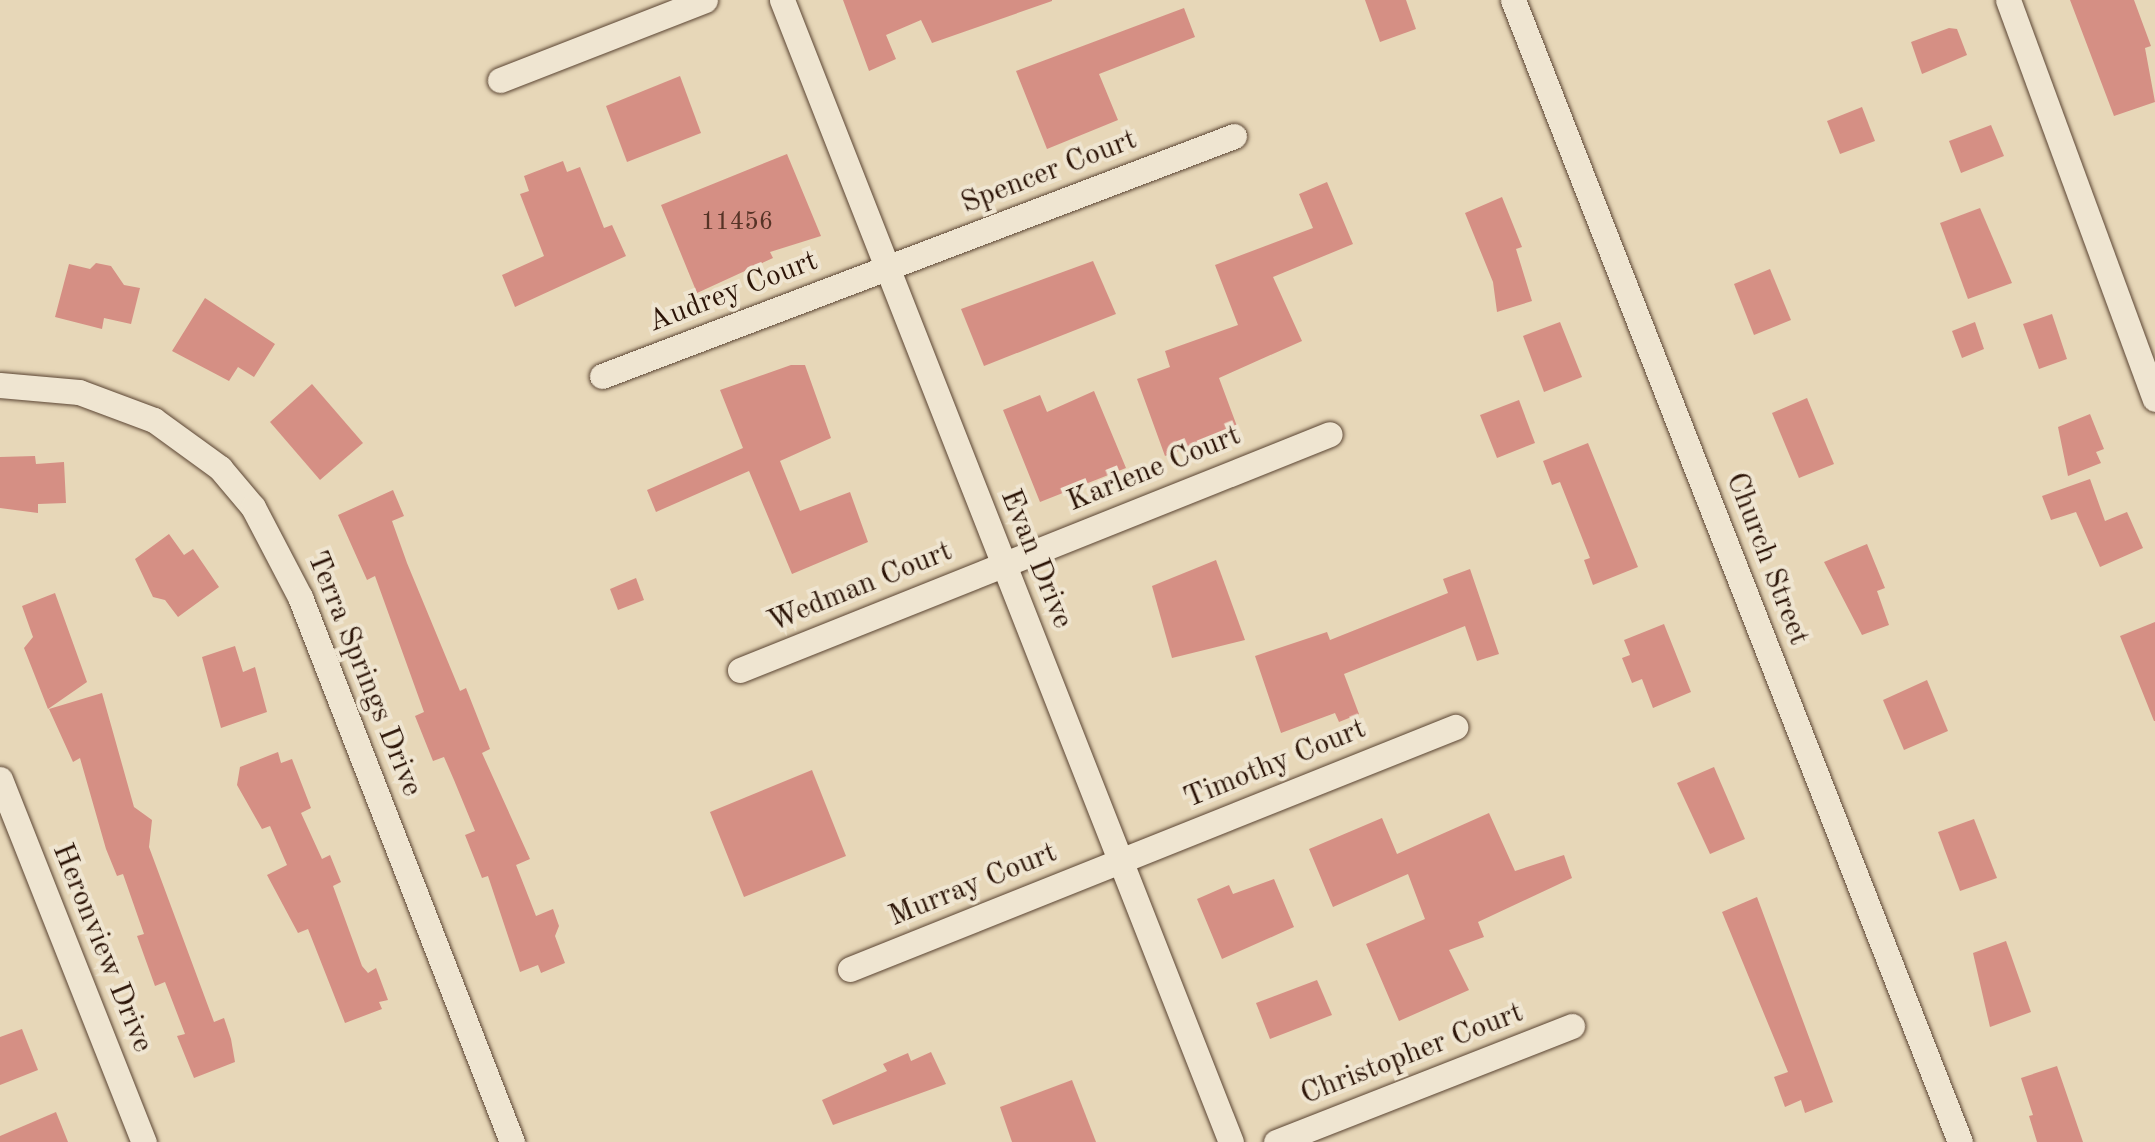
<!DOCTYPE html>
<style>
body{margin:0}
#map{position:relative;width:2155px;height:1142px;overflow:hidden;background:#e7d7b8;font-family:"Old Standard TT",serif}
div>[style]{position:absolute}
[style*='--x']{left:calc(var(--x)*1px);top:calc(var(--y)*1px);width:calc(var(--w)*1px);rotate:calc(var(--a)*1deg)}
.building>*{inset:0;background:#d58f84}
.roads{filter:drop-shadow(0 0 2px #5b4533) drop-shadow(0 0 2px #5b4533)}
.street>*{height:25px;margin:-12.5px;padding:0 12.5px;transform-origin:12.5px;border-radius:12.5px;background:#efe5d1}
span{translate:-50% -50%;white-space:nowrap;text-align:center;line-height:1.15;-webkit-text-stroke:8px #efe5d1;paint-order:stroke}
.number-label{font-size:25px;color:#563326}
.number-label span{-webkit-text-stroke-width:0}
.street-label{font-size:30px;color:#2c1407}
</style>
<div id="map">
<div class="building">
<div style="clip-path:polygon(843px 0,1052px 0,1052px 1px,932px 43px,921px 20px,886px 35px,896px 59px,869px 71px)"></div>
<div style="clip-path:polygon(1365px 0,1406px 0,1416px 29px,1380px 42px)"></div>
<div style="clip-path:polygon(2070px 0,2134px 0,2151px 46px,2145px 48px,2155px 102px,2114px 116px)"></div>
<div style="clip-path:polygon(1184px 8px,1195px 37px,1099px 74px,1118px 120px,1047px 149px,1016px 71px)"></div>
<div style="clip-path:polygon(1949px 28px,1957px 29px,1967px 55px,1922px 74px,1911px 42px)"></div>
<div style="clip-path:polygon(680px 76px,701px 133px,627px 162px,606px 106px)"></div>
<div style="clip-path:polygon(1862px 107px,1875px 141px,1840px 154px,1827px 121px)"></div>
<div style="clip-path:polygon(1991px 125px,2004px 156px,1961px 173px,1949px 141px)"></div>
<div style="clip-path:polygon(787px 154px,821px 236px,770px 252px,773px 258px,697px 293px,661px 205px)"></div>
<div style="clip-path:polygon(563px 161px,567px 172px,580px 167px,604px 228px,612px 225px,626px 256px,515px 307px,502px 275px,544px 256px,520px 194px,529px 191px,524px 176px)"></div>
<div style="clip-path:polygon(1327px 182px,1353px 244px,1273px 277px,1302px 341px,1219px 378px,1238px 429px,1165px 456px,1137px 379px,1170px 367px,1165px 351px,1238px 325px,1215px 265px,1313px 228px,1299px 194px)"></div>
<div style="clip-path:polygon(1502px 197px,1522px 247px,1516px 249px,1532px 301px,1497px 312px,1493px 282px,1465px 213px)"></div>
<div style="clip-path:polygon(1980px 208px,2012px 283px,1968px 299px,1940px 223px)"></div>
<div style="clip-path:polygon(1093px 261px,1116px 314px,984px 366px,961px 309px)"></div>
<div style="clip-path:polygon(96px 263px,111px 266px,124px 285px,140px 288px,131px 324px,104px 318px,102px 329px,55px 317px,69px 264px,90px 269px)"></div>
<div style="clip-path:polygon(1770px 269px,1791px 320px,1754px 335px,1734px 284px)"></div>
<div style="clip-path:polygon(205px 298px,275px 344px,254px 377px,238px 367px,229px 381px,172px 351px)"></div>
<div style="clip-path:polygon(2052px 314px,2067px 359px,2039px 369px,2023px 324px)"></div>
<div style="clip-path:polygon(1560px 322px,1582px 377px,1544px 392px,1523px 336px)"></div>
<div style="clip-path:polygon(1975px 322px,1984px 349px,1962px 358px,1952px 331px)"></div>
<div style="clip-path:polygon(791px 365px,805px 365px,831px 438px,780px 461px,800px 511px,850px 492px,868px 542px,792px 574px,749px 471px,656px 512px,647px 490px,743px 448px,720px 390px)"></div>
<div style="clip-path:polygon(312px 384px,363px 443px,320px 480px,270px 422px)"></div>
<div style="clip-path:polygon(1094px 391px,1126px 468px,1040px 502px,1003px 410px,1040px 395px,1047px 412px)"></div>
<div style="clip-path:polygon(1807px 398px,1834px 464px,1799px 478px,1772px 413px)"></div>
<div style="clip-path:polygon(1519px 400px,1535px 443px,1497px 458px,1480px 415px)"></div>
<div style="clip-path:polygon(2090px 414px,2104px 449px,2096px 452px,2101px 463px,2068px 476px,2058px 427px)"></div>
<div style="clip-path:polygon(1588px 443px,1638px 567px,1593px 585px,1584px 560px,1590px 558px,1560px 482px,1552px 485px,1543px 461px)"></div>
<div style="clip-path:polygon(35px 456px,36px 464px,64px 462px,66px 503px,38px 504px,38px 513px,0 508px,0 457px)"></div>
<div style="clip-path:polygon(2090px 479px,2105px 521px,2127px 512px,2143px 548px,2100px 567px,2076px 512px,2051px 520px,2042px 496px)"></div>
<div style="clip-path:polygon(393px 490px,404px 516px,392px 521px,407px 563px,460px 691px,466px 688px,490px 749px,482px 753px,530px 859px,516px 865px,536px 916px,553px 909px,559px 926px,555px 936px,565px 963px,541px 973px,538px 965px,520px 972px,488px 876px,482px 878px,465px 835px,475px 831px,454px 780px,444px 757px,433px 761px,415px 716px,424px 712px,375px 576px,367px 580px,338px 515px)"></div>
<div style="clip-path:polygon(169px 534px,184px 555px,193px 549px,219px 587px,178px 617px,165px 600px,153px 597px,135px 559px)"></div>
<div style="clip-path:polygon(1867px 544px,1885px 588px,1877px 591px,1889px 625px,1862px 635px,1824px 562px)"></div>
<div style="clip-path:polygon(1216px 560px,1245px 640px,1172px 658px,1152px 586px)"></div>
<div style="clip-path:polygon(1470px 569px,1499px 654px,1477px 661px,1465px 626px,1344px 674px,1359px 714px,1339px 722px,1335px 713px,1281px 733px,1255px 656px,1327px 632px,1330px 640px,1448px 593px,1443px 579px)"></div>
<div style="clip-path:polygon(636px 578px,644px 600px,618px 610px,610px 589px)"></div>
<div style="clip-path:polygon(55px 593px,87px 682px,48px 709px,24px 648px,33px 637px,22px 606px)"></div>
<div style="clip-path:polygon(2155px 622px,2155px 721px,2154px 721px,2120px 636px)"></div>
<div style="clip-path:polygon(1664px 624px,1691px 692px,1653px 708px,1642px 679px,1632px 683px,1622px 658px,1630px 655px,1624px 640px)"></div>
<div style="clip-path:polygon(235px 646px,243px 672px,255px 667px,267px 712px,221px 728px,202px 657px)"></div>
<div style="clip-path:polygon(1927px 680px,1948px 731px,1904px 750px,1883px 700px)"></div>
<div style="clip-path:polygon(102px 693px,134px 807px,152px 820px,149px 847px,214px 1022px,224px 1018px,231px 1039px,235px 1062px,194px 1078px,177px 1036px,185px 1034px,165px 982px,155px 986px,137px 936px,144px 934px,123px 874px,117px 876px,106px 849px,80px 758px,73px 762px,49px 709px)"></div>
<div style="clip-path:polygon(278px 752px,281px 763px,292px 759px,311px 808px,301px 813px,322px 859px,330px 855px,341px 882px,333px 886px,362px 966px,368px 973px,376px 968px,388px 1000px,379px 1002px,382px 1009px,345px 1023px,308px 929px,298px 933px,267px 875px,287px 865px,270px 826px,262px 829px,237px 785px,240px 767px)"></div>
<div style="clip-path:polygon(1714px 767px,1745px 839px,1710px 854px,1677px 783px)"></div>
<div style="clip-path:polygon(812px 770px,846px 856px,744px 897px,710px 812px)"></div>
<div style="clip-path:polygon(1489px 813px,1515px 871px,1564px 855px,1572px 878px,1478px 922px,1484px 937px,1449px 950px,1469px 990px,1399px 1021px,1366px 944px,1425px 919px,1408px 874px,1333px 907px,1309px 849px,1382px 818px,1397px 854px)"></div>
<div style="clip-path:polygon(1974px 819px,1997px 878px,1960px 891px,1938px 832px)"></div>
<div style="clip-path:polygon(1274px 879px,1294px 927px,1222px 959px,1197px 899px,1229px 885px,1233px 894px)"></div>
<div style="clip-path:polygon(1757px 897px,1833px 1102px,1805px 1113px,1801px 1100px,1785px 1107px,1774px 1077px,1788px 1072px,1722px 912px)"></div>
<div style="clip-path:polygon(2006px 941px,2031px 1012px,1990px 1027px,1973px 953px)"></div>
<div style="clip-path:polygon(1317px 980px,1332px 1015px,1270px 1039px,1256px 1003px)"></div>
<div style="clip-path:polygon(22px 1029px,38px 1070px,0 1085px,0 1037px)"></div>
<div style="clip-path:polygon(931px 1052px,946px 1084px,833px 1125px,822px 1100px,887px 1071px,883px 1064px,908px 1053px,911px 1061px)"></div>
<div style="clip-path:polygon(2057px 1066px,2083px 1142px,2037px 1142px,2029px 1116px,2033px 1115px,2021px 1078px)"></div>
<div style="clip-path:polygon(1072px 1080px,1096px 1142px,1012px 1142px,1000px 1107px)"></div>
<div style="clip-path:polygon(56px 1112px,68px 1142px,0 1142px,0 1136px)"></div>
</div>
<div class="roads">
<div class="street">
<div style="--x:782;--y:0;--w:1227;--a:68.54"></div>
<div style="--x:1513;--y:0;--w:1226;--a:68.62"></div>
<div style="--x:2008;--y:0;--w:425;--a:69.8"></div>
<div style="--x:500;--y:80;--w:220;--a:-21.3"></div>
<div style="--x:602;--y:376;--w:676;--a:-20.79"></div>
<div style="--x:0;--y:385;--w:79;--a:5.1"></div>
<div style="--x:79;--y:392;--w:80;--a:20.5"></div>
<div style="--x:154;--y:420;--w:82;--a:36"></div>
<div style="--x:220;--y:468;--w:51;--a:49.8"></div>
<div style="--x:253;--y:507;--w:102;--a:62.4"></div>
<div style="--x:300;--y:597;--w:585;--a:68.74"></div>
<div style="--x:740;--y:670;--w:635;--a:-21.8"></div>
<div style="--x:0;--y:779;--w:391;--a:68.4"></div>
<div style="--x:850;--y:969;--w:652;--a:-21.8"></div>
<div style="--x:1276;--y:1142;--w:318;--a:-21.4"></div>
</div>
</div>
<div class="number-label">
<span style="left:737px;top:223px">11456</span>
</div>
<div class="street-label">
<span style="left:1049px;top:172px;rotate:-21deg">Spencer Court</span>
<span style="left:733px;top:292px;rotate:-21deg">Audrey Court</span>
<span style="left:1154px;top:469px;rotate:-22deg">Karlene Court</span>
<span style="left:1036px;top:559px;rotate:68deg">Evan Drive</span>
<span style="left:1767px;top:559px;rotate:69deg">Church Street</span>
<span style="left:860px;top:587px;rotate:-22deg">Wedman Court</span>
<span style="left:364px;top:674px;rotate:68deg">Terra Springs Drive</span>
<span style="left:1275px;top:764px;rotate:-22deg">Timothy Court</span>
<span style="left:973px;top:885px;rotate:-22deg">Murray Court</span>
<span style="left:102px;top:948px;rotate:68deg">Heronview Drive</span>
<span style="left:1412px;top:1054px;rotate:-21deg">Christopher Court</span>
</div>
</div>
